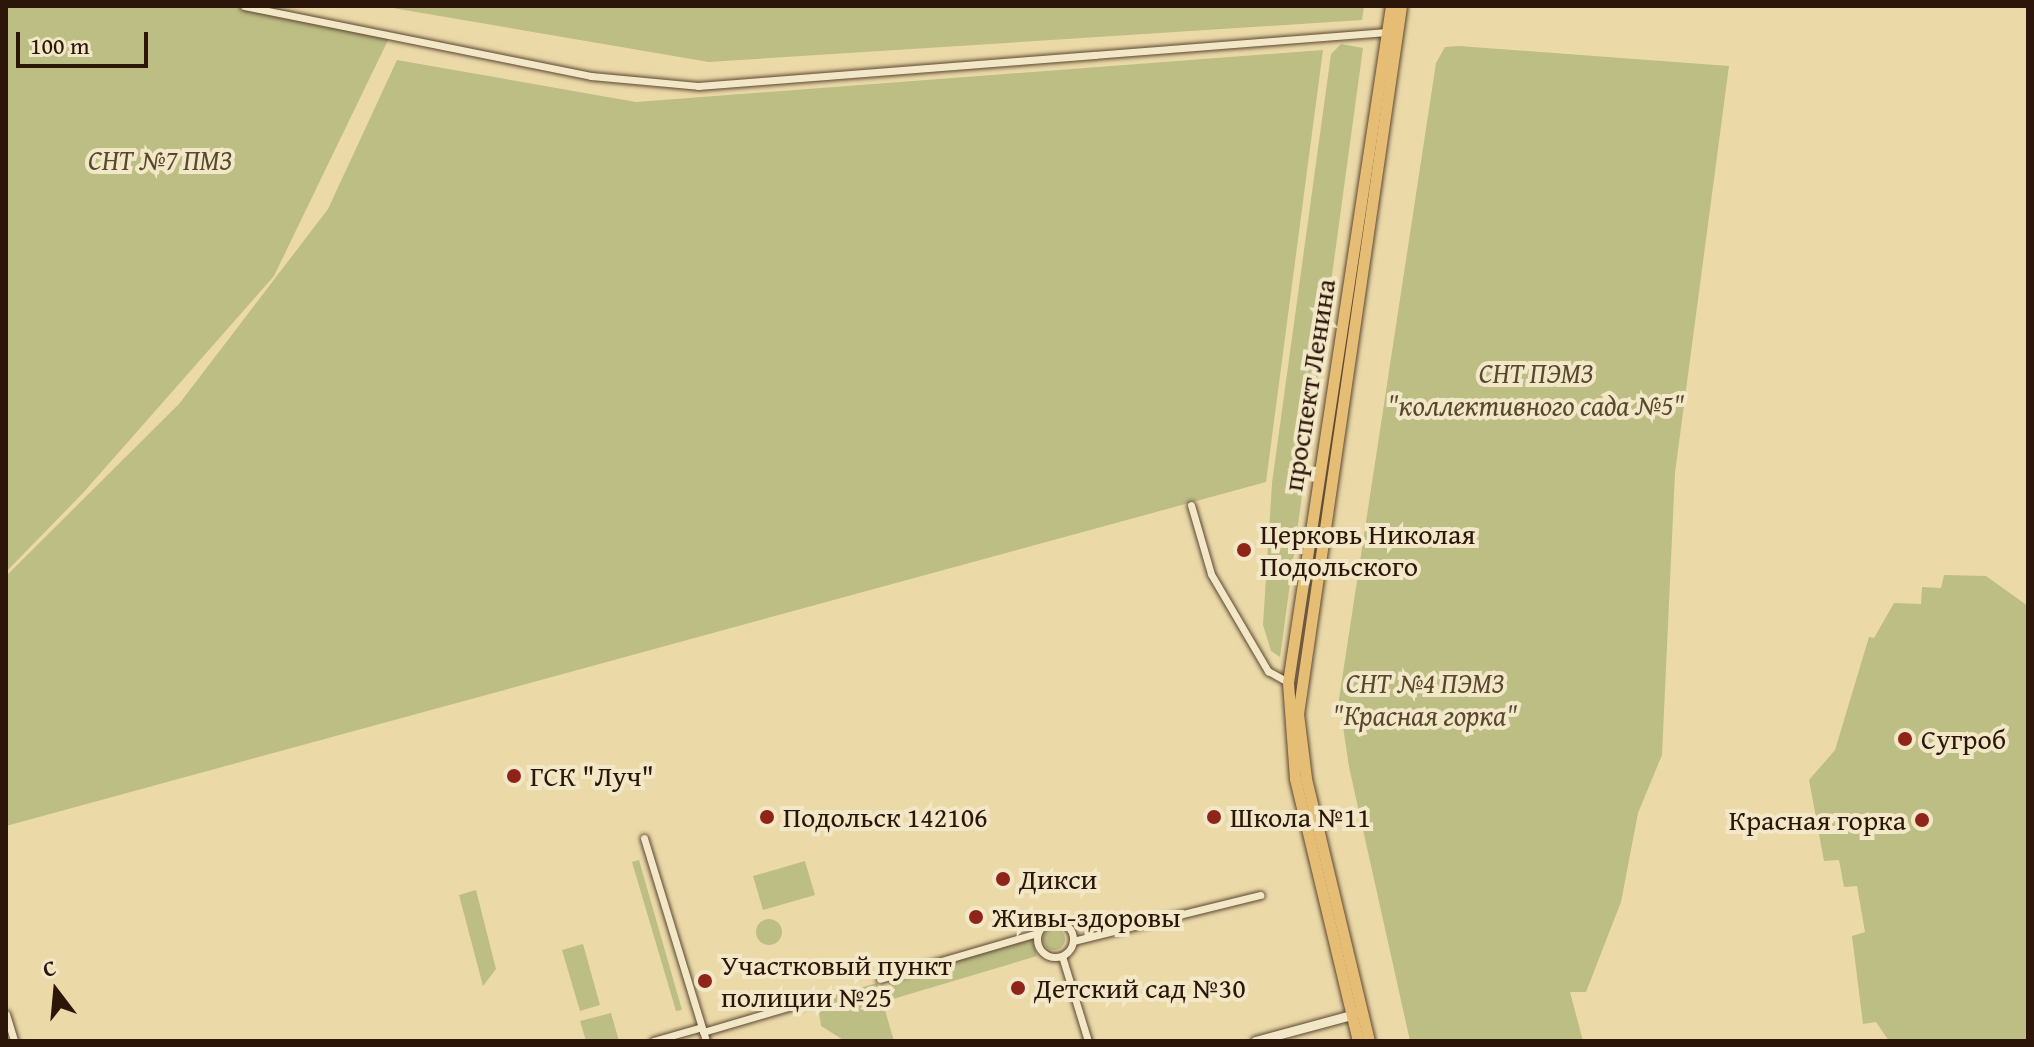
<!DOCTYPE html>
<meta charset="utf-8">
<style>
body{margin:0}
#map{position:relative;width:2034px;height:1047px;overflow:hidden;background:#ebdaa8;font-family:"Gentium Book Plus",serif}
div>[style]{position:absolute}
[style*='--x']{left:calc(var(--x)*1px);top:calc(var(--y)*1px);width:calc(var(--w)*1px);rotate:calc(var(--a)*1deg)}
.green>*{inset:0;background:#bcbe84}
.round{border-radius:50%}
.roads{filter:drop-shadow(0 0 2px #5c4631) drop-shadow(0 0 2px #5c4631)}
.minor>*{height:7px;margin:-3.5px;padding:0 3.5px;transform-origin:3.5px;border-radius:3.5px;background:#f2e7c6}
.minor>.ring{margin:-3.5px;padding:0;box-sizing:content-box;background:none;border:7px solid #f2e7c6;border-radius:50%}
.tertiary>*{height:9px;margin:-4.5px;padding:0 4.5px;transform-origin:4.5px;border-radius:4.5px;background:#f2e7c6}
.primary>*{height:11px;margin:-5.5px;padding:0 5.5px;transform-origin:5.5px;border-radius:5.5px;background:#e6bd74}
.dots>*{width:22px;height:22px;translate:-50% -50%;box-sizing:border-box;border:4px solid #f2e7c6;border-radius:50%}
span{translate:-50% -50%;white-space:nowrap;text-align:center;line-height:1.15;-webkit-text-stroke:8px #f2e7c6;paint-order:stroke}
.park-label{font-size:28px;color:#57482e;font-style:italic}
.street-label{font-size:28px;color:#2c1509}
.poi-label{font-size:28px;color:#2c1509}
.left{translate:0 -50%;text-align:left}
.right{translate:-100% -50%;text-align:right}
.frame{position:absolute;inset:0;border:8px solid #2c1509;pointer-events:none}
.north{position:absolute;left:16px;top:951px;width:80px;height:80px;-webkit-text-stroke:6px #f2e7c6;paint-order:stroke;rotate:344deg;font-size:22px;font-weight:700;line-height:32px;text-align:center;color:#2c1509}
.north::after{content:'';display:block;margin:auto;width:28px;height:36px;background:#2c1509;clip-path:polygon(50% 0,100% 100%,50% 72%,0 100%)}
.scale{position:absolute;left:16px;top:32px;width:132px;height:36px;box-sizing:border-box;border:4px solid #2c1509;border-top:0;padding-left:10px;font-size:24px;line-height:28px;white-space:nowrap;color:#2c1509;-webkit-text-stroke:6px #f2e7c6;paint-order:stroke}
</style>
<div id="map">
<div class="green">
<div style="clip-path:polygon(6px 6px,263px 6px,391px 34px,274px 276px,83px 493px,6px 572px)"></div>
<div style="clip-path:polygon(381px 6px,1364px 6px,1362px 20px,709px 62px)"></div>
<div style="clip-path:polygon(1341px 44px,1363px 48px,1280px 657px,1271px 651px,1263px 625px,1272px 483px,1331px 54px)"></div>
<div style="clip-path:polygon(1459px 46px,1729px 66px,1675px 473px,1662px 755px,1638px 813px,1621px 902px,1586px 992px,1570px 992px,1583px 1041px,1410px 1041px,1349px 767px,1339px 699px,1436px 63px,1445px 47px)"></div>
<div style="clip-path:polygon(1323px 50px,1266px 482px,6px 826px,6px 576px,179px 404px,328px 209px,397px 60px,636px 102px)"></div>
<div style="clip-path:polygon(1944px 575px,1986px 576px,2028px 606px,2028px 1041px,1889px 1041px,1876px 1022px,1863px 1024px,1852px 936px,1865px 932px,1857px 886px,1844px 887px,1839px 860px,1824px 861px,1809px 780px,1835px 750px,1869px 637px,1874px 638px,1894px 603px,1921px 604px,1922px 587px,1941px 588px)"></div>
<div style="clip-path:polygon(639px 860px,682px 1010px,676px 1011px,632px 862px)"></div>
<div style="clip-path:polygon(805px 861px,815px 895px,763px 910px,753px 876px)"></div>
<div style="clip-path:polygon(476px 890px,496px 969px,483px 986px,459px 895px)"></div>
<div class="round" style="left:756px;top:919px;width:26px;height:26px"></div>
<div class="round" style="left:1043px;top:928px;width:22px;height:22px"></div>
<div style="clip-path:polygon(1032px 938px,1037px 956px,893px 999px,888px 981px)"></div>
<div style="clip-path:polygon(583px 944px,600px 1005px,580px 1011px,562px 950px)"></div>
<div style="clip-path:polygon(877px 983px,894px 1041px,845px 1041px,821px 1026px,817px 1000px)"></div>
<div style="clip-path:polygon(611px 1013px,619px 1041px,586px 1041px,580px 1021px)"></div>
</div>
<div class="roads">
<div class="minor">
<div style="--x:244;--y:6;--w:354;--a:11.4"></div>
<div style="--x:591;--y:76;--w:107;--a:5.3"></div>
<div style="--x:698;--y:86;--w:691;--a:-4.48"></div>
<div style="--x:1191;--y:505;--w:72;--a:73.8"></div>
<div style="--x:1211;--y:574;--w:113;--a:59.6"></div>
<div style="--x:1268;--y:671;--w:23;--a:29"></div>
<div style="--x:644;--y:838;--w:212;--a:73"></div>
<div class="ring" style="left:1037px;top:921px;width:29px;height:29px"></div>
<div style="--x:1073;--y:941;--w:193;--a:-13.8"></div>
<div style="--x:1062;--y:956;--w:89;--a:73"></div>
<div style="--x:880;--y:979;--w:164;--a:-16.3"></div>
<div style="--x:6;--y:1014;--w:28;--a:73"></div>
<div style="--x:703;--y:1032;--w:114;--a:-16.4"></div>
<div style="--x:653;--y:1041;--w:48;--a:-15.8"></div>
</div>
<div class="tertiary">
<div style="--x:1255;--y:1041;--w:104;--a:-15.1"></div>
</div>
<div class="primary">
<div style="--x:1358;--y:1041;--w:270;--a:-103.5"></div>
<div style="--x:1295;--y:778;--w:96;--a:-94.2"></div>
<div style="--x:1288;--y:682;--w:684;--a:-81.34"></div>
<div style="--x:1369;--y:1041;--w:270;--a:-103.5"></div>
<div style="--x:1306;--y:778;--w:64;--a:-97.1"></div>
<div style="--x:1298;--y:714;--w:715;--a:-81.72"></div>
</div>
</div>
<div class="dots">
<div style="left:1244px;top:550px;background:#8f2418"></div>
<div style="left:1905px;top:739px;background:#8f2418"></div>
<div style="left:514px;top:776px;background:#8f2418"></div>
<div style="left:767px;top:817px;background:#8f2418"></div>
<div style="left:1214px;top:817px;background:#8f2418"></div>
<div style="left:1922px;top:820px;background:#8f2418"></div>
<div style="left:1003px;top:879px;background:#8f2418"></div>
<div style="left:976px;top:917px;background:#8f2418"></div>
<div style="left:705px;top:981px;background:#8f2418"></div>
<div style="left:1018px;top:988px;background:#8f2418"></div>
</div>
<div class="park-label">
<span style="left:160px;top:160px">СНТ №7 ПМЗ</span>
<span style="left:1536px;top:389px">СНТ ПЭМЗ<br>"коллективного сада №5"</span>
<span style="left:1425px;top:699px">СНТ №4 ПЭМЗ<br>"Красная горка"</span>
</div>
<div class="street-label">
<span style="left:1309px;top:385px;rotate:-81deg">проспект Ленина</span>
</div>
<div class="poi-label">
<span class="left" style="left:1260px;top:550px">Церковь Николая<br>Подольского</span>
<span class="left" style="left:1921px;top:739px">Сугроб</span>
<span class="left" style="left:530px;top:776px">ГСК "Луч"</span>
<span class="left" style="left:783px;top:817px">Подольск 142106</span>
<span class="left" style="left:1230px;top:817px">Школа №11</span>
<span class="right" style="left:1906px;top:820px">Красная горка</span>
<span class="left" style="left:1019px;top:879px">Дикси</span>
<span class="left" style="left:992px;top:917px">Живы-здоровы</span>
<span class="left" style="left:721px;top:981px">Участковый пункт<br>полиции №25</span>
<span class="left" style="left:1034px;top:988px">Детский сад №30</span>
</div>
<div class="frame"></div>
<div class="north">С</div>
<div class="scale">100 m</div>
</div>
